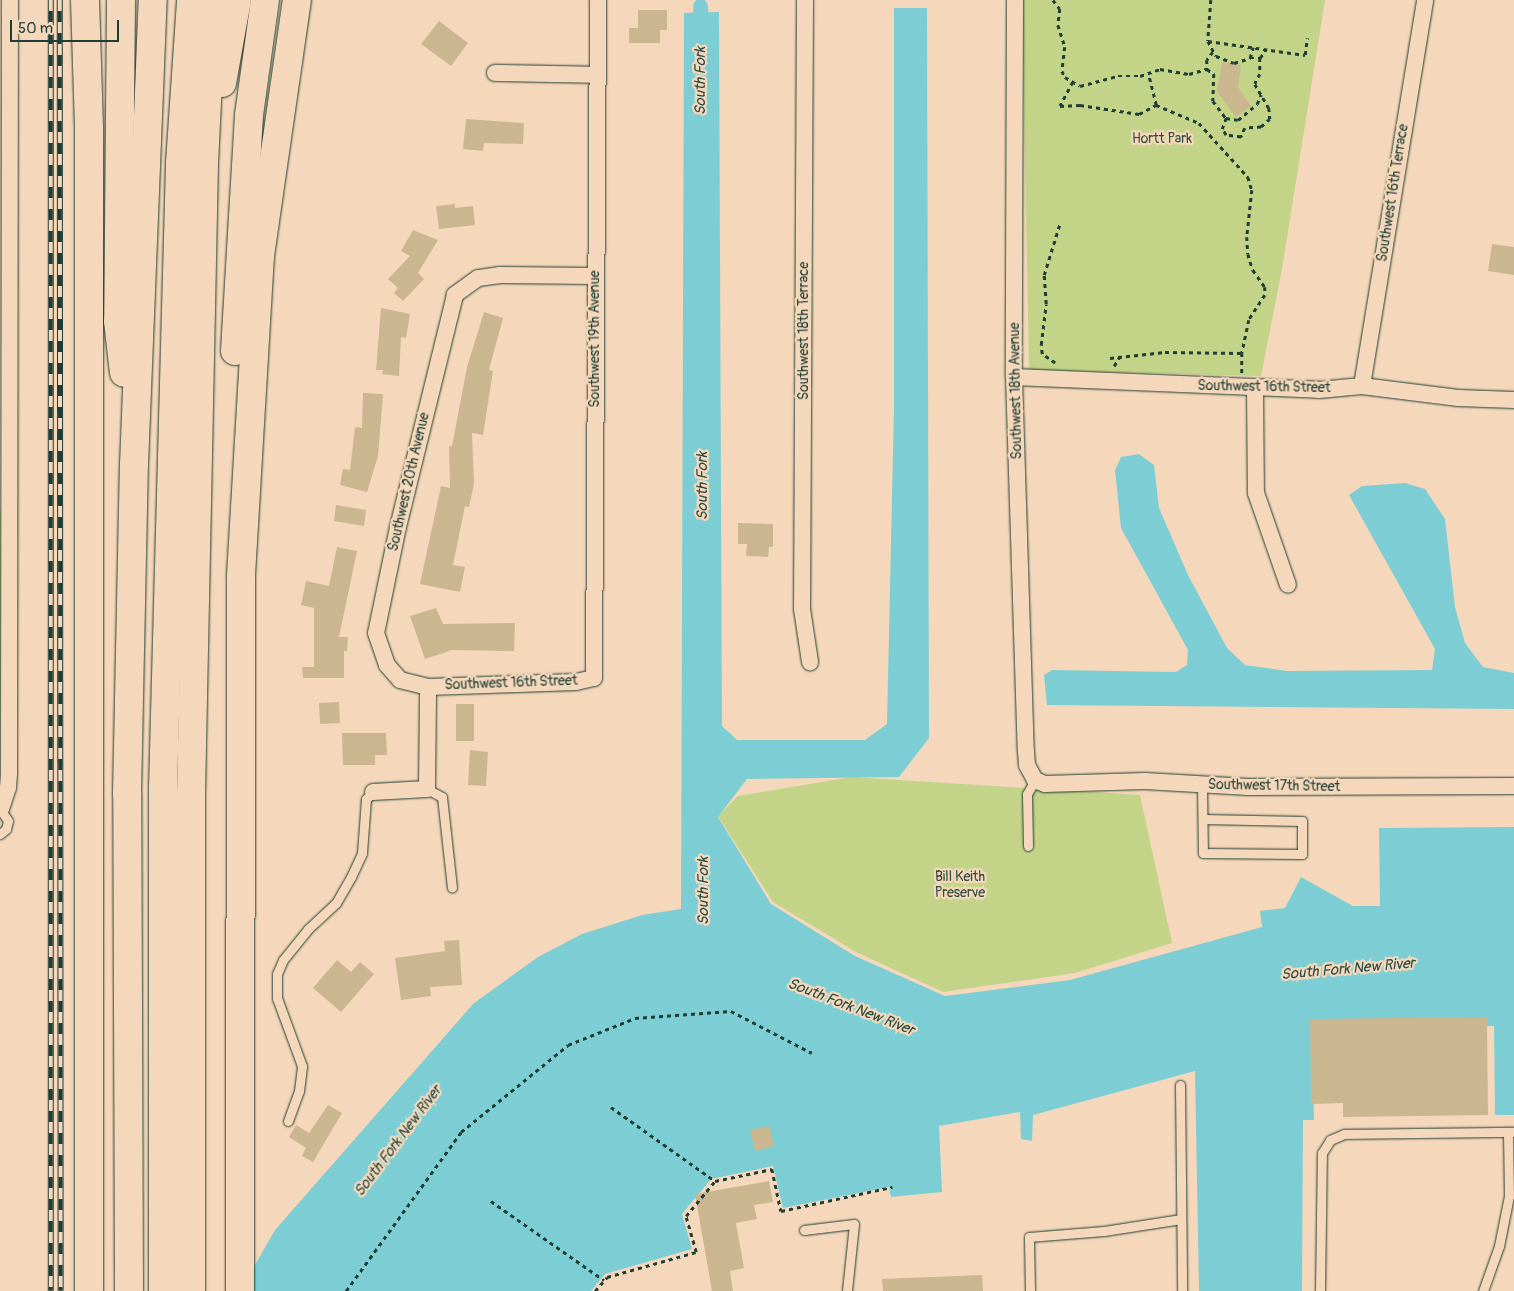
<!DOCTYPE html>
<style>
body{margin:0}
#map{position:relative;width:1514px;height:1291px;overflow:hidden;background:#f5d8bb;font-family:Pangolin,sans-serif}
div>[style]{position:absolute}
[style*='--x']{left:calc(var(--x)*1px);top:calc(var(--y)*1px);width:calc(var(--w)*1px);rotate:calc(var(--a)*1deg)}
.green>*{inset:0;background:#c3d488}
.water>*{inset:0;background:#7dced4}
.canal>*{height:15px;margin:-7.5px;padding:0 7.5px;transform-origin:7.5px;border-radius:7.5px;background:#7dced4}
.building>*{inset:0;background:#cab78f}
.path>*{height:2.5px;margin-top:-1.25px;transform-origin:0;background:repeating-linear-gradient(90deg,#1f3d34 0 4px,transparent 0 8px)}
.roads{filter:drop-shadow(0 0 1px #1f3d34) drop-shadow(0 0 1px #1f3d34)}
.lane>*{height:9px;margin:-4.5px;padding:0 4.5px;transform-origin:4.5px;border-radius:4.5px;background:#f5d8bb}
.street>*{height:16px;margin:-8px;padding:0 8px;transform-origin:8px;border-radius:8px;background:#f5d8bb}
.highway>*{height:28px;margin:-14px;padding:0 14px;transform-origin:14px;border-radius:14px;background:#f5d8bb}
.rail>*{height:5.5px;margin-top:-2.75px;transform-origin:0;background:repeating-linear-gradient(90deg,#f5d8bb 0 11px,#1f3d34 0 22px);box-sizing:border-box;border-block:1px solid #1f3d34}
span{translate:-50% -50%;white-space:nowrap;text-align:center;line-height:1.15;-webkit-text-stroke:4.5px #f5d8bb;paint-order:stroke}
.park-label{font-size:14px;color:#2f4c3c}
.street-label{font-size:14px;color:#1f3d34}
.water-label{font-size:15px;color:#284c44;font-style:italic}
.scale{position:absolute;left:10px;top:20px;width:109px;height:22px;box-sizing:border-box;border:2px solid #1f3d34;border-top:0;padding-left:6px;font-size:15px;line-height:18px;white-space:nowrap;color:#1f3d34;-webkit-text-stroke:4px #f5d8bb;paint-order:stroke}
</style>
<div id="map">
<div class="green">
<div style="clip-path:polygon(1022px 0,1325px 0,1282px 269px,1261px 376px,1029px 370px)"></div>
<div style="clip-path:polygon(0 511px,3px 511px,0 757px)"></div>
<div style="clip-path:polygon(852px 777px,1140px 795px,1172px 943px,1075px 973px,943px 992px,856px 952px,773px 902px,718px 816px,738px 796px)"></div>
</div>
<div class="water">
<div style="clip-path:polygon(894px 8px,927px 8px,929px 738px,899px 777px,747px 779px,718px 817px,771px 904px,855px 956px,945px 996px,1070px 980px,1262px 927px,1260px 911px,1285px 908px,1301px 877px,1353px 906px,1380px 906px,1379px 828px,1514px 827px,1514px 1115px,1495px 1115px,1494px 1026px,1312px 1028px,1314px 1120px,1303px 1120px,1302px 1291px,1199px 1291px,1195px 1071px,1033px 1115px,1032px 1141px,1021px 1139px,1020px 1112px,939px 1126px,942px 1192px,891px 1197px,889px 1187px,783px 1208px,773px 1166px,711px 1179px,682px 1214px,692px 1249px,605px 1274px,591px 1291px,240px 1291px,275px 1230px,474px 1003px,538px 957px,582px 934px,642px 915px,681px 909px,684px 13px,719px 12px,722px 726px,737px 740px,865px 740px,887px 724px,894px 407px)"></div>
<div style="clip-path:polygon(1139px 454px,1154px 465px,1159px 508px,1188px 575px,1227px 648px,1245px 665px,1287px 671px,1432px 670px,1435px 649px,1349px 495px,1362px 486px,1405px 483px,1425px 489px,1445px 519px,1455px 607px,1465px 643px,1483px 667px,1514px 673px,1514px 709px,1047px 705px,1044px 675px,1052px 670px,1176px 672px,1187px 665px,1188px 650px,1121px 528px,1115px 470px,1121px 457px)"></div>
</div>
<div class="canal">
<div style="--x:700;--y:6;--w:26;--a:88"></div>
</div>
<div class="building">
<div style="clip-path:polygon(638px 10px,667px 10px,667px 30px,660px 30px,660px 43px,629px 43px,629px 28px,638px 28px)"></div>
<div style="clip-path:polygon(439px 21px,468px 43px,451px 66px,421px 44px)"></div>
<div style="clip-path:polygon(1222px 62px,1241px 65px,1238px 87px,1251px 106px,1236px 117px,1217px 92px)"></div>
<div style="clip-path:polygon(466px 119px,524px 123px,523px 144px,484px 143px,483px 151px,463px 149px)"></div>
<div style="clip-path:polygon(455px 204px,455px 208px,473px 206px,475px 225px,439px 229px,436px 206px)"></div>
<div style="clip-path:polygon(413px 230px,438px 240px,418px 273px,424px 279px,403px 301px,394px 293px,398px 288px,388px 279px,410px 256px,401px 251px)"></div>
<div style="clip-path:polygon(1492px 244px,1514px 247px,1514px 275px,1488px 271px)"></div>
<div style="clip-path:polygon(381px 308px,410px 314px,406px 338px,401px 337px,399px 376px,382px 374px,383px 370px,376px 370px)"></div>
<div style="clip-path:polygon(484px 312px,503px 318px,489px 370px,493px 371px,483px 435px,472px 433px,474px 484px,469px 507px,465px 506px,453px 565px,465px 567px,460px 592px,420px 584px,441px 486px,450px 488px,449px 446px,452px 446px,467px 367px)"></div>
<div style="clip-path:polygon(363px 393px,383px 394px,378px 456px,367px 492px,340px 485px,343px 469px,350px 470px,355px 427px,362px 428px)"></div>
<div style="clip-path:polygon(336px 505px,366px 510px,364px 526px,334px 521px)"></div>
<div style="clip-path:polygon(738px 523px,773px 524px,773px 547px,769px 547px,768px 557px,746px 556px,747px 544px,738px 544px)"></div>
<div style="clip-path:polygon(337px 547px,357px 551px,339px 637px,348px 637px,347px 651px,344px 651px,344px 678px,303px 678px,302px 667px,314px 667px,314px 608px,301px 605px,306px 581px,329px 586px)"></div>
<div style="clip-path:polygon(436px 608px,443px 624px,515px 623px,514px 651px,452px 650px,425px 659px,410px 616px)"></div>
<div style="clip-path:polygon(339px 702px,340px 723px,320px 724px,319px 703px)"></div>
<div style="clip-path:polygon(456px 704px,474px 704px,474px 741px,456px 741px)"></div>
<div style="clip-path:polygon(342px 733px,386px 733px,387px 755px,375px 755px,375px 765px,343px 765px)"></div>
<div style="clip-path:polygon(470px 750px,488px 752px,486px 786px,468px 785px)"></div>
<div style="clip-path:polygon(459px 940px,462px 985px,430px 987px,431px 996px,401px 1000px,395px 958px,445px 951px,444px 941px)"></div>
<div style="clip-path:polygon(337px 960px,351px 972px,360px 962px,374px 974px,341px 1012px,313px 988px)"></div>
<div style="clip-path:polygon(1487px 1017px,1488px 1115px,1343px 1117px,1343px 1103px,1311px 1104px,1310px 1019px)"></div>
<div style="clip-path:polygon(328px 1105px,342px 1113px,313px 1162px,302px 1156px,306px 1148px,289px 1137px,296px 1125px,309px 1133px)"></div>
<div style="clip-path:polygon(769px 1126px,774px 1146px,755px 1151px,750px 1130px)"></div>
<div style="clip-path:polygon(769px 1181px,773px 1202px,754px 1205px,757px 1219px,736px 1223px,744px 1268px,730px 1271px,733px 1291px,712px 1291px,695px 1194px)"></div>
<div style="clip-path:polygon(982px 1275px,983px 1291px,883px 1291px,882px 1279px)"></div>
</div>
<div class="path">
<div style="--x:1053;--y:0;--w:11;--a:52"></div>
<div style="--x:1060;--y:9;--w:16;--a:97"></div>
<div style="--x:1058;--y:25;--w:23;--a:72"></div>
<div style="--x:1065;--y:47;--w:24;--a:97"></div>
<div style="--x:1062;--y:71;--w:7;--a:63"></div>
<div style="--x:1065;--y:77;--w:17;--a:31"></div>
<div style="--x:1080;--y:86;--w:39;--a:-15"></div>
<div style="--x:1118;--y:76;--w:22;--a:0"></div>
<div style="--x:1140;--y:76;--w:21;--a:-19"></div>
<div style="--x:1160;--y:69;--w:29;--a:10"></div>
<div style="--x:1189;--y:74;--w:19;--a:-16"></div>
<div style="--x:1211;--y:0;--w:41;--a:94.2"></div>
<div style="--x:1208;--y:41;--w:98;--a:8.2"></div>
<div style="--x:1305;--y:55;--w:17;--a:-83"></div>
<div style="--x:1208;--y:41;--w:17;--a:62"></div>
<div style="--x:1216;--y:56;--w:19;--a:21"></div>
<div style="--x:1234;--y:63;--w:17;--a:-17"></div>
<div style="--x:1250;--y:58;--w:11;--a:-75"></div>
<div style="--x:1213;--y:52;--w:10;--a:127"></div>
<div style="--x:1207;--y:60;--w:9;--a:90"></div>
<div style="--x:1207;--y:69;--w:9;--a:36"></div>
<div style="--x:1214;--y:74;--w:27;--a:92"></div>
<div style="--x:1213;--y:101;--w:21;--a:53"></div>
<div style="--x:1250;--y:58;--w:10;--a:0"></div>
<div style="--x:1260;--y:58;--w:11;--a:-56"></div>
<div style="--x:1260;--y:58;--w:16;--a:90"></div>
<div style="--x:1260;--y:74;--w:11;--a:117"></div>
<div style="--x:1255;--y:84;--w:28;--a:60"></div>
<div style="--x:1269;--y:108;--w:11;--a:85"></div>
<div style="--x:1270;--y:119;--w:12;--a:138"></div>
<div style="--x:1261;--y:127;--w:16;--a:176"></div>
<div style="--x:1245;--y:128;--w:10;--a:114"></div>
<div style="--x:1241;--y:137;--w:15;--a:-172"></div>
<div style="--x:1226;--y:135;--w:7;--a:-124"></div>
<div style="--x:1222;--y:129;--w:12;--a:-70"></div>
<div style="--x:1226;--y:118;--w:12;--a:9"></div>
<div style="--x:1238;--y:120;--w:25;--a:-40"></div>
<div style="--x:1257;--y:104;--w:10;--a:-66"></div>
<div style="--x:1073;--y:82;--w:27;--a:118"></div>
<div style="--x:1060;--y:106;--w:20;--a:-3"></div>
<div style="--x:1080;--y:105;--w:60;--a:8.7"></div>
<div style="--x:1139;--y:114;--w:19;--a:-28"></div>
<div style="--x:1156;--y:105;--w:32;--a:-104"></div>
<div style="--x:1156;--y:105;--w:47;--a:22.7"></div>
<div style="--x:1199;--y:123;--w:73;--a:47.8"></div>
<div style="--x:1248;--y:177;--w:14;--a:73"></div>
<div style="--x:1252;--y:190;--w:47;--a:96.1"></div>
<div style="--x:1247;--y:237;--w:17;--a:87"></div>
<div style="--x:1248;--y:254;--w:17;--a:73"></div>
<div style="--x:1253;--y:270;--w:21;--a:55"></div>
<div style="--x:1265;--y:287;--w:8;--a:90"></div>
<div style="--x:1265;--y:295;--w:30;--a:123"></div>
<div style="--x:1249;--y:320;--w:34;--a:102"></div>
<div style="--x:1242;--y:353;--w:20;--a:90"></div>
<div style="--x:1110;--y:358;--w:55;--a:-6.2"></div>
<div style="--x:1165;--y:352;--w:77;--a:0.7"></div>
<div style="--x:1055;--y:363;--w:16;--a:-145"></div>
<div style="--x:1042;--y:354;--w:9;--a:-96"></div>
<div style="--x:1041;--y:345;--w:41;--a:-83"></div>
<div style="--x:1046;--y:304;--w:29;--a:-94"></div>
<div style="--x:1044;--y:275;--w:54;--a:-72.9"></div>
<div style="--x:1114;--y:366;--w:12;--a:-59"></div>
<div style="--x:611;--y:1107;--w:128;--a:35.4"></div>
<div style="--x:491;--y:1201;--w:138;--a:35"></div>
<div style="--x:346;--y:1291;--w:196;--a:-54.1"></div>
<div style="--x:461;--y:1132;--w:138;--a:-39.1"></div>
<div style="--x:568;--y:1045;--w:72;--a:-21.9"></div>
<div style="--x:635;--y:1018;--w:96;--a:-4.2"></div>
<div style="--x:731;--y:1011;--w:91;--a:27.4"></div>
<div style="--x:595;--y:1291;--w:18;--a:-49"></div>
<div style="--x:607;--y:1277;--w:92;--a:-15.7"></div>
<div style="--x:696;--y:1252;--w:37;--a:-106"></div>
<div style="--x:686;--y:1216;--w:45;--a:-50.4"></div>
<div style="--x:715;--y:1181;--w:58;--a:-11.9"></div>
<div style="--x:772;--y:1169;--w:43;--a:77.9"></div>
<div style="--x:781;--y:1211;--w:114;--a:-12.2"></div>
</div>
<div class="roads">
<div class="lane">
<div style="--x:1202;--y:785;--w:68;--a:89.2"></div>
<div style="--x:1203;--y:853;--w:99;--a:0.6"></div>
<div style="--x:1302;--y:854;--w:33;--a:-90"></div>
<div style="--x:1302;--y:821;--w:99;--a:-178.8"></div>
<div style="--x:427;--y:789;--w:17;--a:28"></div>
<div style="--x:442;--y:797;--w:91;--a:83.7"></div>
<div style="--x:0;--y:809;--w:14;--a:56"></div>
<div style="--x:8;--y:821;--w:8;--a:104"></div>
<div style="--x:6;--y:829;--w:8;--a:140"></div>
<div style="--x:1028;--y:846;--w:52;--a:-91.1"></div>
<div style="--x:1027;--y:794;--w:16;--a:-60"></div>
<div style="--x:1180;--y:1085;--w:206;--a:89.4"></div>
<div style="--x:288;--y:1121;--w:32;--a:-70"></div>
<div style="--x:299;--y:1091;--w:25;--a:-83"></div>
<div style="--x:302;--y:1066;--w:72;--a:-110.2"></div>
<div style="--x:277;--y:998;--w:24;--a:-90"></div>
<div style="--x:277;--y:974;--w:15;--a:-67"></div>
<div style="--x:283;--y:960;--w:40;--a:-51"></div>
<div style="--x:308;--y:929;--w:38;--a:-43"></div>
<div style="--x:336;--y:903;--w:30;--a:-60"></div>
<div style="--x:351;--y:877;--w:26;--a:-65"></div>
<div style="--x:362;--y:853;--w:54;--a:-85.8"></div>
<div style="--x:366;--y:799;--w:10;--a:-45"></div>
<div style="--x:804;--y:1230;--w:50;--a:-6.8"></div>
<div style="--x:854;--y:1224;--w:67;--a:96"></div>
<div style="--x:1030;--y:1291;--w:54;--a:-91.1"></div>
<div style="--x:1029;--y:1237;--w:75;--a:-4.6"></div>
<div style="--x:1104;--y:1231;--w:78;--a:-8.9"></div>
<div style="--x:1320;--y:1291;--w:138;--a:-89.2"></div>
<div style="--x:1322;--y:1153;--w:15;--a:-58"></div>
<div style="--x:1330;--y:1140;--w:15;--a:-23"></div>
<div style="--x:1344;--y:1134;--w:170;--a:-0.7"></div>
<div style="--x:1483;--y:1291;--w:48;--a:-70.4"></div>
<div style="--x:1499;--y:1246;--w:51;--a:-78.7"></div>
<div style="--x:1509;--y:1196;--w:64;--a:-90.9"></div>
</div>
<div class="street">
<div style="--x:805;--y:0;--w:609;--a:90.28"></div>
<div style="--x:802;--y:609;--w:54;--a:81.4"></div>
<div style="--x:1015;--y:0;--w:377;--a:90.2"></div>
<div style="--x:1014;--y:377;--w:374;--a:88.2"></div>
<div style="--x:1026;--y:751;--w:14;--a:86"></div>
<div style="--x:1027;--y:765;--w:17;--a:62"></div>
<div style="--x:1035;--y:780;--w:11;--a:22"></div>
<div style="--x:1045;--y:784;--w:100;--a:-1.7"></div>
<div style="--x:1145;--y:781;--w:103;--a:3.3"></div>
<div style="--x:1248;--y:787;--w:266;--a:-0.2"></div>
<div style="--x:495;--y:73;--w:102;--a:1.1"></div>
<div style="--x:595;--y:276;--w:95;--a:-179.4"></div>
<div style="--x:500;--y:275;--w:22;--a:172"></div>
<div style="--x:478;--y:278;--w:29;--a:144"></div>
<div style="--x:455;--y:295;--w:239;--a:103.8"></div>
<div style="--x:398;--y:527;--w:108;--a:101.7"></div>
<div style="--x:376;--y:633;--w:34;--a:71"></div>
<div style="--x:387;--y:665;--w:20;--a:49"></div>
<div style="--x:400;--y:680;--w:29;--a:14"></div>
<div style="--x:428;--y:687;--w:148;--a:-1.9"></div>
<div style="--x:576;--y:682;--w:18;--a:-13"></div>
<div style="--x:594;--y:678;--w:678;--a:-89.66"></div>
<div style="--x:1014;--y:377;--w:305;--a:2.4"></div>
<div style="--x:1319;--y:390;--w:43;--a:-5.3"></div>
<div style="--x:1362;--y:386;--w:97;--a:7.1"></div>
<div style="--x:1458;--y:398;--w:56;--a:2"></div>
<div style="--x:1362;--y:386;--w:391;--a:-80.7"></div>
<div style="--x:1255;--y:388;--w:105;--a:89.5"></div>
<div style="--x:1256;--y:493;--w:97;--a:70.8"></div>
<div style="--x:373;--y:792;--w:54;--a:-3.2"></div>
<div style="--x:427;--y:789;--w:102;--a:-89.4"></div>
<div style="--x:1;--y:809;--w:22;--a:-72"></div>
<div style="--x:8;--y:788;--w:16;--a:-86"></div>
<div style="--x:9;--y:772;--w:772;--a:-89.93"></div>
</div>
<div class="highway">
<div style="--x:85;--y:0;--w:127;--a:88.2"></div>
<div style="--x:89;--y:127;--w:1164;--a:90"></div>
<div style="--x:121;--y:0;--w:321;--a:90.5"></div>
<div style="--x:118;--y:321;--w:52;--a:83.4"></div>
<div style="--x:222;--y:83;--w:84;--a:-79.8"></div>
<div style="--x:235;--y:351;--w:236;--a:-86.6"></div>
<div style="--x:249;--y:115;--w:116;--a:-82.1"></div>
<div style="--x:129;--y:1291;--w:497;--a:-90.2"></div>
<div style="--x:127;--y:794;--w:329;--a:-88.8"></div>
<div style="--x:134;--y:465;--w:465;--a:-87.7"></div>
<div style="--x:163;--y:1291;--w:503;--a:-90"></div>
<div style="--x:163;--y:788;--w:625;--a:-88.44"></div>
<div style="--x:180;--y:163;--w:163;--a:-86.1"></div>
<div style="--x:191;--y:1291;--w:497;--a:-90"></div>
<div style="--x:191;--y:794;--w:631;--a:-88.82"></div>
<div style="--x:204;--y:163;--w:163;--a:-87.2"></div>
<div style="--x:240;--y:1291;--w:716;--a:-89.92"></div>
<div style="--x:241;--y:575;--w:320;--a:-86.6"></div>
<div style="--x:260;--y:256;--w:259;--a:-81.8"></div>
</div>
</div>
<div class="rail">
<div style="--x:51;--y:0;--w:1291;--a:90"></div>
<div style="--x:60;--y:0;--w:1291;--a:89.96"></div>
</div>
<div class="park-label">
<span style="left:1162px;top:139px">Hortt Park</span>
<span style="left:960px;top:885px">Bill Keith<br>Preserve</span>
</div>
<div class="street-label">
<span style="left:1393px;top:193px;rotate:-81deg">Southwest 16th Terrace</span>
<span style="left:804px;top:331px;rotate:-90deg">Southwest 18th Terrace</span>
<span style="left:595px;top:339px;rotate:-90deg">Southwest 19th Avenue</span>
<span style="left:1264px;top:387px;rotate:1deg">Southwest 16th Street</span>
<span style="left:1016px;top:391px;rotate:-91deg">Southwest 18th Avenue</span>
<span style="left:409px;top:482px;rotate:-77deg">Southwest 20th Avenue</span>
<span style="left:511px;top:683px;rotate:-2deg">Southwest 16th Street</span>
<span style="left:1274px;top:786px;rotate:1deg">Southwest 17th Street</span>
</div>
<div class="water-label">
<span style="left:701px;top:81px;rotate:-90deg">South Fork</span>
<span style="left:703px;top:486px;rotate:-90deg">South Fork</span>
<span style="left:704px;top:891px;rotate:-90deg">South Fork</span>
<span style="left:1348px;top:969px;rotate:-5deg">South Fork New River</span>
<span style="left:851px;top:1007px;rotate:21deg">South Fork New River</span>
<span style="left:398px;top:1141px;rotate:-53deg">South Fork New River</span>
</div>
<div class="scale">50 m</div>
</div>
